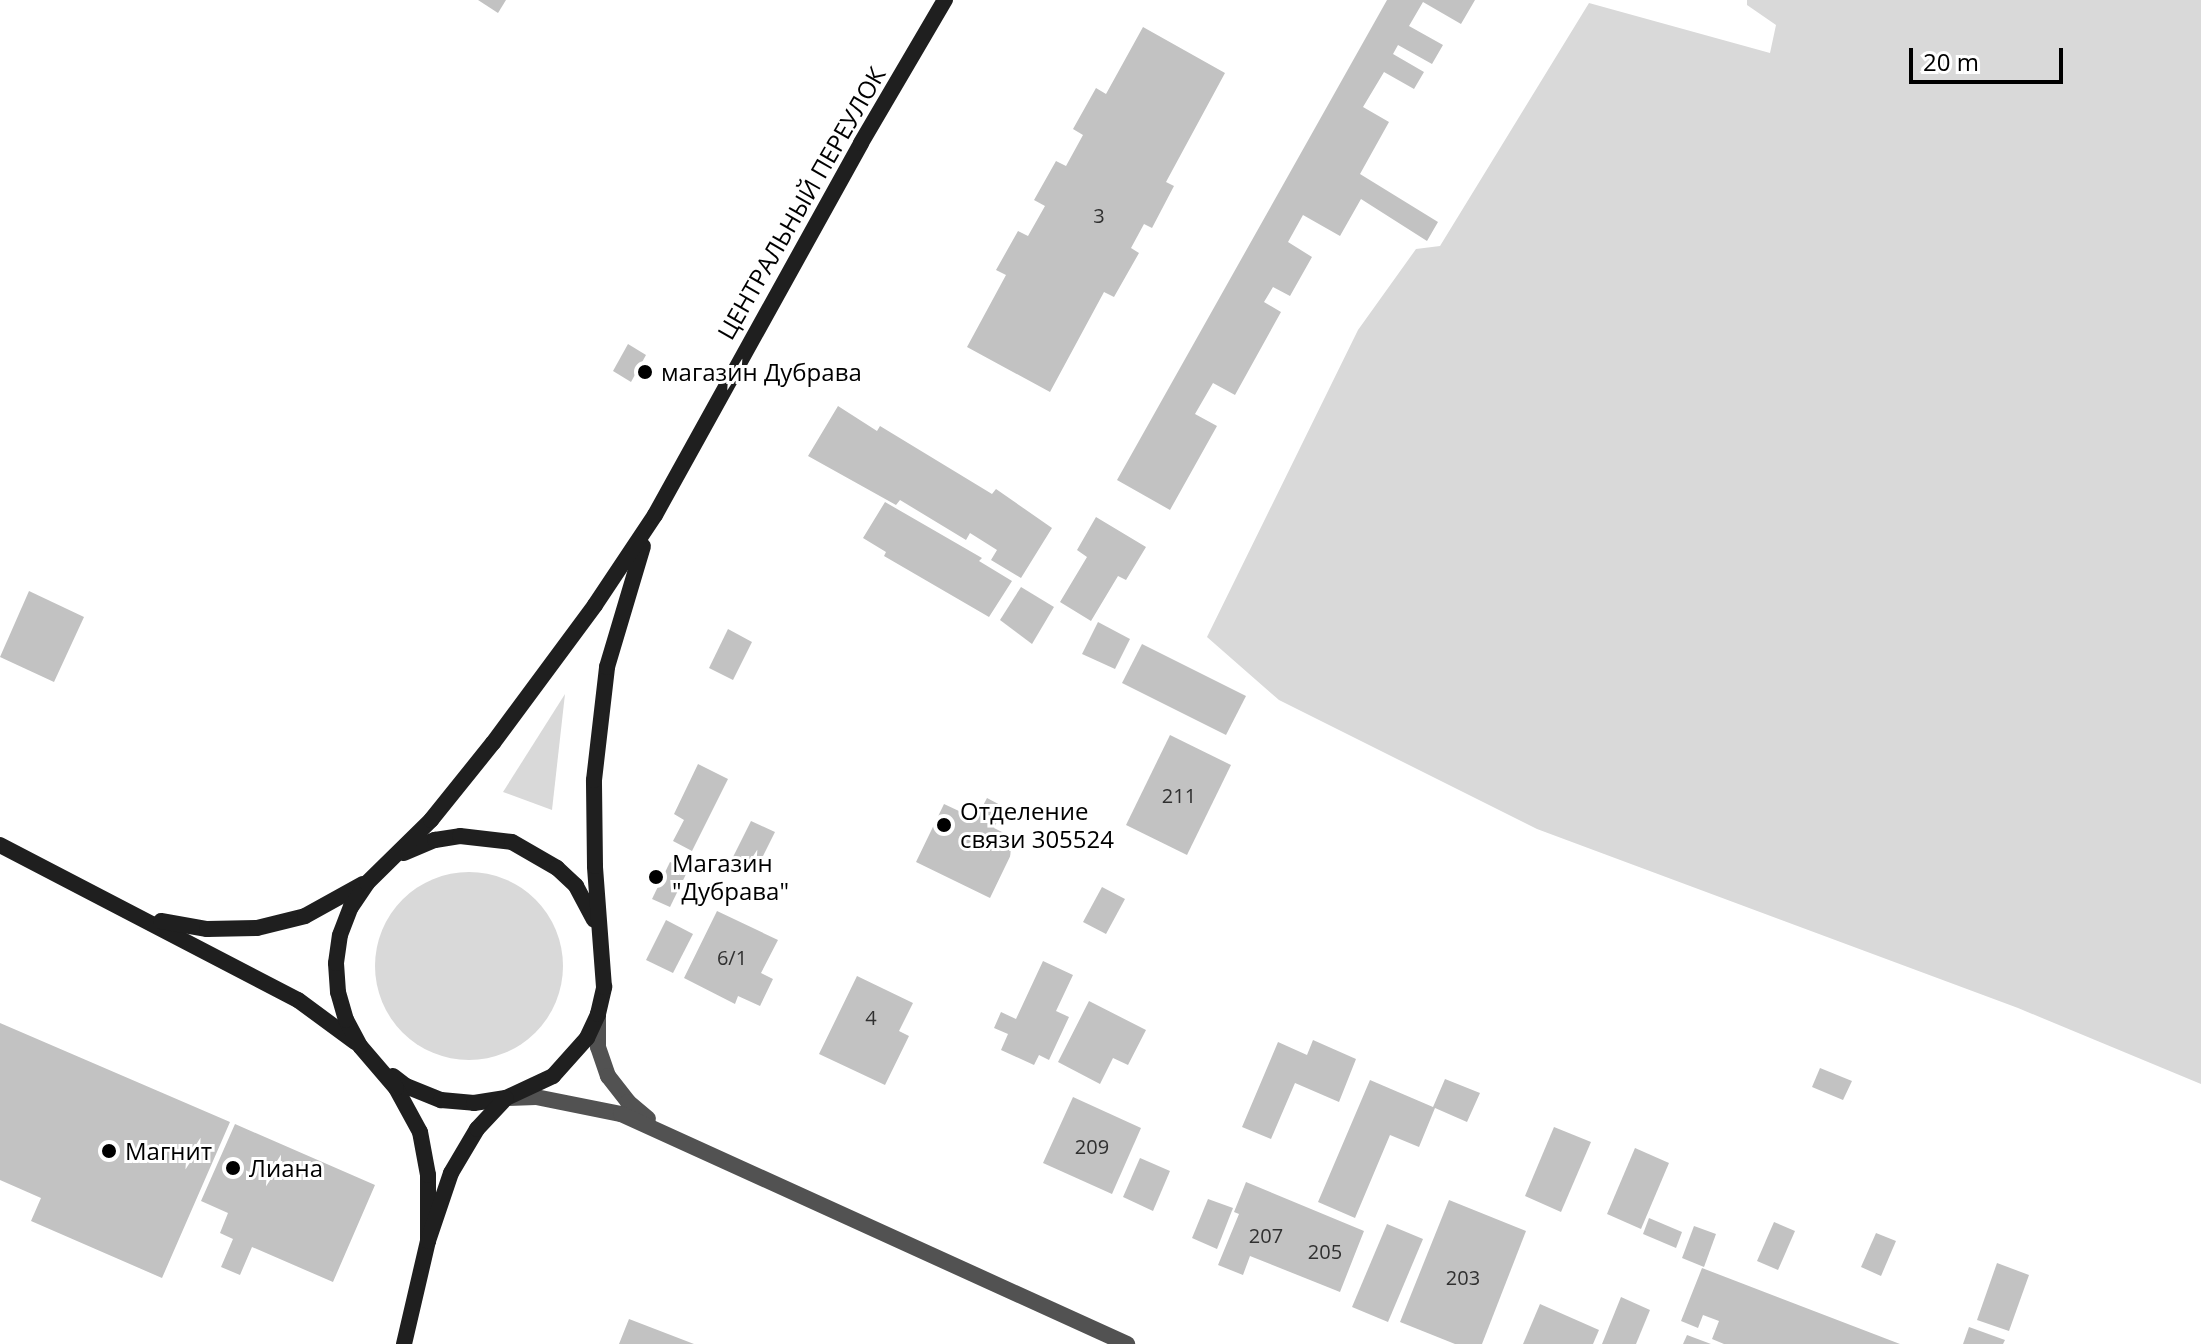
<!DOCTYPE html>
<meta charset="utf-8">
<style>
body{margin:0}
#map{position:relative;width:2201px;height:1344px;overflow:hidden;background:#fff;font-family:"Open Sans",sans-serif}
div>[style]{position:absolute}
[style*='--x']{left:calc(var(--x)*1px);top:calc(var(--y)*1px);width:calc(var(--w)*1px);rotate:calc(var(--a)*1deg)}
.green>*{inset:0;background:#d9d9d9}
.round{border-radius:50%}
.building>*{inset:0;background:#c2c2c2}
.street>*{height:16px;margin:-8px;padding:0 8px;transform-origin:8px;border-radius:8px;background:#525252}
.secondary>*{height:16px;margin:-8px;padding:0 8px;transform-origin:8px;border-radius:8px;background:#1f1f1f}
.dots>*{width:22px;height:22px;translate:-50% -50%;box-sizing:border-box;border:4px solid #fff;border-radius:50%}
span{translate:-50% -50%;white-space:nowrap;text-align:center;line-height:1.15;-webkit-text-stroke:6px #fff;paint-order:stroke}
.number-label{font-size:20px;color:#303030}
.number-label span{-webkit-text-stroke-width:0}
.street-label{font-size:24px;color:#000}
.poi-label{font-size:24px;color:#000}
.left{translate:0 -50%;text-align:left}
.scale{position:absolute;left:1909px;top:48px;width:154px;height:36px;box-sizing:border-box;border:4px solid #000;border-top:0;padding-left:10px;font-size:24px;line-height:28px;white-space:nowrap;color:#000;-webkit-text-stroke:6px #fff;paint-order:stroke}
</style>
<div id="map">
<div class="green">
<div style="clip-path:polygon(1747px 0,2201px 0,2201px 1084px,2018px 1008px,1537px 829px,1279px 700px,1207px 637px,1358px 330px,1416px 249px,1440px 246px,1589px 3px,1770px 53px,1776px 25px,1747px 5px)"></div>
<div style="clip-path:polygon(565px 694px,552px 810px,503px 792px)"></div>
<div class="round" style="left:375px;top:872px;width:188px;height:188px"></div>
</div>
<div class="building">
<div style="clip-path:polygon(478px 0,506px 0,498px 13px)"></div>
<div style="clip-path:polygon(1387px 0,1475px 0,1461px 24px,1423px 2px,1409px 26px,1443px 45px,1432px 64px,1398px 45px,1393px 54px,1424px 72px,1414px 89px,1384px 72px,1363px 107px,1389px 122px,1360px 174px,1438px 222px,1427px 241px,1361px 199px,1340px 236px,1303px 215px,1288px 242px,1312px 257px,1290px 296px,1273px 287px,1264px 302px,1281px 312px,1235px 395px,1213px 383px,1195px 414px,1217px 426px,1170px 510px,1117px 480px)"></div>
<div style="clip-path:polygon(1143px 27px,1225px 73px,1166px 182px,1174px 186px,1152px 228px,1144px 224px,1131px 248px,1139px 253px,1114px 297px,1104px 292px,1050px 392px,967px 347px,1006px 275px,996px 270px,1018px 231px,1028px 236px,1045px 206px,1034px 200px,1056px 161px,1066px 166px,1083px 135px,1073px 129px,1096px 88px,1106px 94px)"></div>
<div style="clip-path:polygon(628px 344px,646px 355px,631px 382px,613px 371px)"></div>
<div style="clip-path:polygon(838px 406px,877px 431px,880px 426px,992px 494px,996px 489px,1052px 528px,1021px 578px,991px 560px,997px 550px,970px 533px,966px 540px,900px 500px,896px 505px,808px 456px)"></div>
<div style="clip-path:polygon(885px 502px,982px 558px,979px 561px,1012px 581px,989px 617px,884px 556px,886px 552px,863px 538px)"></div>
<div style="clip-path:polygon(1096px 517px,1146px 547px,1126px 580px,1118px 576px,1091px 621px,1060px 602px,1087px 557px,1077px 550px)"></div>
<div style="clip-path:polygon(1021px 587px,1054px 607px,1032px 644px,1000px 620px)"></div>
<div style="clip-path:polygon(29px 591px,84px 617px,54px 682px,0 657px)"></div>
<div style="clip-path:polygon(1098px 622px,1130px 639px,1115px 669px,1082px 654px)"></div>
<div style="clip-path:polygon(728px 629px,752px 642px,733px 680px,709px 668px)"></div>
<div style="clip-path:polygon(1142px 644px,1246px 696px,1226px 735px,1122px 683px)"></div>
<div style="clip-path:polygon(1170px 735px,1231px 765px,1187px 855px,1126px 825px)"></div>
<div style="clip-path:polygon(698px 764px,728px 779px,692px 851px,673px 841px,684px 820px,674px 814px)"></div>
<div style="clip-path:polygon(987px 798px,1004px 807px,994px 828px,1018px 840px,990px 898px,916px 862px,944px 804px,976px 819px)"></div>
<div style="clip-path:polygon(751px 821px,775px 832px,755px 872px,731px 861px)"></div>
<div style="clip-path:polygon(670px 862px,688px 870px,670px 907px,652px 899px)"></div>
<div style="clip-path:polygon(1102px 887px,1125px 899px,1106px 934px,1083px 922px)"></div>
<div style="clip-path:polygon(717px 911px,778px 940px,761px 973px,773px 979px,760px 1006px,738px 996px,735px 1004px,684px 978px)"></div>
<div style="clip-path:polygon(666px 920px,693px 934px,673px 973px,646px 960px)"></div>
<div style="clip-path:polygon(1043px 961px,1073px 975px,1056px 1011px,1069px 1017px,1049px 1060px,1039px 1055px,1034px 1065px,1001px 1050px,1008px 1034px,994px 1028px,1001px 1012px,1016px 1019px)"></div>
<div style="clip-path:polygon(857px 976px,913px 1003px,899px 1031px,909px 1036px,885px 1085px,819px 1054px)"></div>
<div style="clip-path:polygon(1089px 1001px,1146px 1030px,1128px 1065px,1113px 1058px,1100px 1084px,1058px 1062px)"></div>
<div style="clip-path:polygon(0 1023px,230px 1122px,162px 1278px,31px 1221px,41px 1198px,0 1180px)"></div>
<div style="clip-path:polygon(1313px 1040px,1356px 1059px,1339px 1102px,1295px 1083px,1271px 1139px,1242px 1127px,1278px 1042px,1307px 1055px)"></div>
<div style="clip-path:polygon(1820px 1068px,1852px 1081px,1843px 1100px,1812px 1087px)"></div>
<div style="clip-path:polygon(1445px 1079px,1480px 1093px,1467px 1122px,1435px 1108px,1419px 1147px,1390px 1135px,1355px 1218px,1318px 1202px,1370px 1080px,1433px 1107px)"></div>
<div style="clip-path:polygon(1073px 1097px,1141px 1128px,1112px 1194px,1043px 1163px)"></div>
<div style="clip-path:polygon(235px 1124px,375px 1185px,333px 1282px,252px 1247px,240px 1275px,221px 1267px,233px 1239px,220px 1233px,228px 1213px,201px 1201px)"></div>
<div style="clip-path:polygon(1554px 1127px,1591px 1142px,1561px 1212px,1525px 1196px)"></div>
<div style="clip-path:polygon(1635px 1148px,1669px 1163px,1641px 1229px,1607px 1214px)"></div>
<div style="clip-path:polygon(1140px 1158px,1170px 1171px,1153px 1211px,1123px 1197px)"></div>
<div style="clip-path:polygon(1246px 1182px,1364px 1231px,1340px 1292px,1250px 1256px,1243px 1275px,1218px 1265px,1239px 1214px,1234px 1212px)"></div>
<div style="clip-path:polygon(1208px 1199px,1233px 1208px,1217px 1249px,1192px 1238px)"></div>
<div style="clip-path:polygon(1449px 1200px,1526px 1231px,1482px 1344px,1455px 1344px,1400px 1322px)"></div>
<div style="clip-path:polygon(1649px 1218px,1682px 1232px,1676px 1248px,1643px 1234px)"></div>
<div style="clip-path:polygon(1774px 1222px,1795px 1231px,1778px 1270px,1757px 1261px)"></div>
<div style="clip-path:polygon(1387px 1224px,1423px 1239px,1388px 1322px,1352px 1307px)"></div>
<div style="clip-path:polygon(1694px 1226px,1716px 1234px,1704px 1267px,1682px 1258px)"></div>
<div style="clip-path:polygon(1876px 1233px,1896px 1241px,1881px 1276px,1861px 1267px)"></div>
<div style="clip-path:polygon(1997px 1263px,2029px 1275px,2009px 1331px,1977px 1320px)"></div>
<div style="clip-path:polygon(1702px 1268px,1900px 1344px,1724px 1344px,1712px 1339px,1719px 1321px,1703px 1315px,1698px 1328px,1681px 1321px)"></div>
<div style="clip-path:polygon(1621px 1297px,1650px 1310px,1636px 1344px,1602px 1344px)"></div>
<div style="clip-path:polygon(1540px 1304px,1599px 1330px,1593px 1344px,1523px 1344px)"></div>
<div style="clip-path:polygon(629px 1319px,694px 1344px,619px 1344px)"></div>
<div style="clip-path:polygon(1969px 1327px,2005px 1340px,2003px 1344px,1963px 1344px)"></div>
<div style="clip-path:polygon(1687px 1335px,1711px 1344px,1683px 1344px)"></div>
</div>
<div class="street">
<div style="--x:598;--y:1014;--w:33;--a:90"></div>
<div style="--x:598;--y:1047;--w:31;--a:71"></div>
<div style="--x:608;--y:1076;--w:33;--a:52"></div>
<div style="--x:628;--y:1102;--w:26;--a:40"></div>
<div style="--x:508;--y:1098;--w:28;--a:-2"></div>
<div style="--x:536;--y:1097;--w:87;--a:11.3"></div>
<div style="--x:621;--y:1114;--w:556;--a:24.44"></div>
</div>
<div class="secondary">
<div style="--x:0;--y:845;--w:336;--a:27.5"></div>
<div style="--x:298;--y:1000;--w:71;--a:36.4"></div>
<div style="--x:404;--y:853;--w:34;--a:-23"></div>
<div style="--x:435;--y:840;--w:25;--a:-9"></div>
<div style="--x:460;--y:836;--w:52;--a:6.6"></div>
<div style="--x:512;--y:842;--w:52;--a:30"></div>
<div style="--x:557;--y:868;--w:26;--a:43"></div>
<div style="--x:576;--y:886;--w:38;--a:62"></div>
<div style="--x:161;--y:921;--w:47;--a:9.9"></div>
<div style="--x:207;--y:929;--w:50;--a:-1.1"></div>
<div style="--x:257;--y:928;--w:49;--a:-14"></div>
<div style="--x:305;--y:916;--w:66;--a:-28.9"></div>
<div style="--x:393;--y:1076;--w:16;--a:38"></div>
<div style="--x:406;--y:1086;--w:38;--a:22"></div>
<div style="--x:441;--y:1100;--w:33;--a:5"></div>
<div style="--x:474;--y:1103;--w:32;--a:-9"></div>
<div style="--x:506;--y:1098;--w:52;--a:-25.1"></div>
<div style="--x:553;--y:1076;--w:51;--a:-48.2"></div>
<div style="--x:587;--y:1038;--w:26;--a:-65"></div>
<div style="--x:598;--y:1014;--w:28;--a:-77"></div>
<div style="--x:604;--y:987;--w:121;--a:-94.3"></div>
<div style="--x:595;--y:866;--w:86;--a:-90.7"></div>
<div style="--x:594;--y:780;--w:114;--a:-83.4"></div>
<div style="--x:607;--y:667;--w:126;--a:-73.4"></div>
<div style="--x:428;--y:1241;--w:66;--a:-90"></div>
<div style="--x:428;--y:1175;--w:44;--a:-100.5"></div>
<div style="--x:420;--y:1132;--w:50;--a:-118.6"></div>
<div style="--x:396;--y:1088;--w:55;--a:-130.6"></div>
<div style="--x:360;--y:1046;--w:30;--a:-118"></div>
<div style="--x:346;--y:1020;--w:29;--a:-106"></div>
<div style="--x:338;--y:992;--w:29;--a:-94"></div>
<div style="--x:336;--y:963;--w:28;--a:-82"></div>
<div style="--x:340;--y:935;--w:30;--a:-69"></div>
<div style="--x:351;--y:907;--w:29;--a:-56"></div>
<div style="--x:367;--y:883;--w:90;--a:-44.5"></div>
<div style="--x:431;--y:820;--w:99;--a:-51.2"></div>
<div style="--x:493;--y:743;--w:172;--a:-53.5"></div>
<div style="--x:595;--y:605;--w:108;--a:-56.3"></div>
<div style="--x:655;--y:515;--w:425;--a:-61"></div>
<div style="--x:861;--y:143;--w:166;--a:-59.6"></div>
<div style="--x:404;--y:1344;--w:106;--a:-76.9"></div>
<div style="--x:428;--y:1241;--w:72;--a:-71.3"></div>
<div style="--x:451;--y:1173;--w:51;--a:-59.4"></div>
<div style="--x:477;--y:1129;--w:42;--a:-46.9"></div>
</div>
<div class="dots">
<div style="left:645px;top:372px;background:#000"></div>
<div style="left:944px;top:825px;background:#000"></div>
<div style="left:656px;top:877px;background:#000"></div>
<div style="left:109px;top:1151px;background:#000"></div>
<div style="left:233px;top:1168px;background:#000"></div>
</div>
<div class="number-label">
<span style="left:1099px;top:215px">3</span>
<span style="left:1179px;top:795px">211</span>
<span style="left:732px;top:957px">6/1</span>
<span style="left:871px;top:1017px">4</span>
<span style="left:1092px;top:1146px">209</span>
<span style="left:1266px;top:1235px">207</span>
<span style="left:1325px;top:1251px">205</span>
<span style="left:1463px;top:1277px">203</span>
</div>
<div class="street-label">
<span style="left:801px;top:203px;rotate:-60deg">ЦЕНТРАЛЬНЫЙ ПЕРЕУЛОК</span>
</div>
<div class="poi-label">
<span class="left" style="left:661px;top:372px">магазин Дубрава</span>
<span class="left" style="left:960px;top:825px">Отделение<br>связи 305524</span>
<span class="left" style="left:672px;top:877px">Магазин<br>"Дубрава"</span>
<span class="left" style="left:125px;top:1151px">Магнит</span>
<span class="left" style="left:249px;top:1168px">Лиана</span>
</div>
<div class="scale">20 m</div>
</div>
